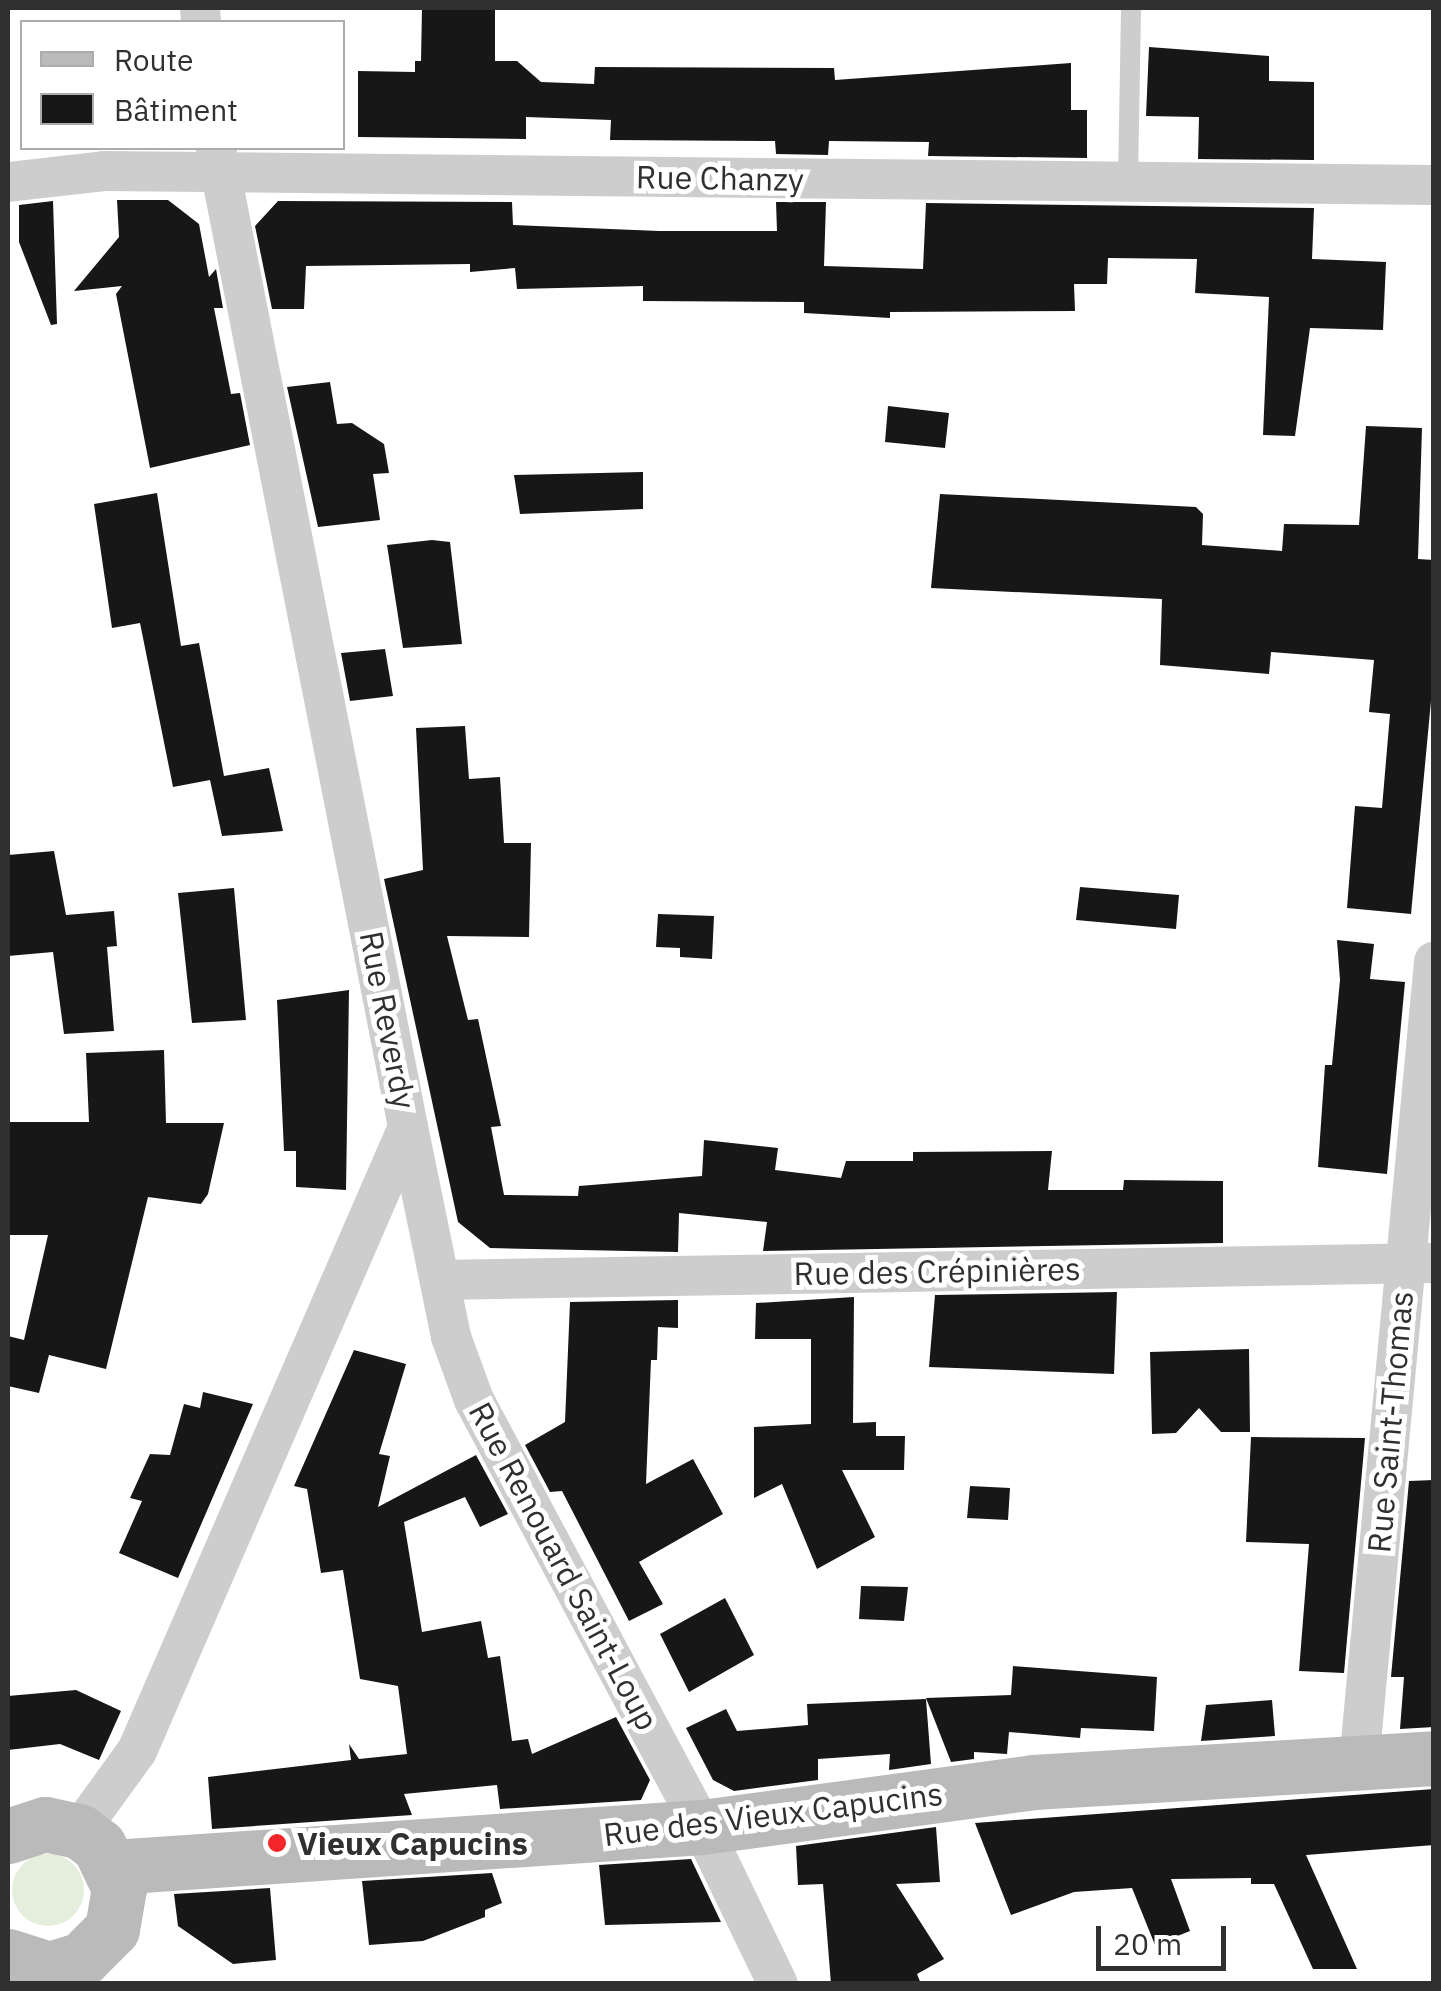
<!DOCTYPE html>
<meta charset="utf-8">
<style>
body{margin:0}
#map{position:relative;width:1441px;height:1991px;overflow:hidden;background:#fff;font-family:"IBM Plex Sans",sans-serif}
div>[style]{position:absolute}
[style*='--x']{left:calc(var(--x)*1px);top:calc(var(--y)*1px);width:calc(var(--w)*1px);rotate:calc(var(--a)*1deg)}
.green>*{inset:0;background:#e5eedd}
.round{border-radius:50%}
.building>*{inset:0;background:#171717}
.lane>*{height:20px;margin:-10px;padding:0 10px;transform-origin:10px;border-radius:10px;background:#cdcdcd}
.street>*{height:40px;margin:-20px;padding:0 20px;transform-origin:20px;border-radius:20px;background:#cdcdcd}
.secondary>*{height:55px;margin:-27.5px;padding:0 27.5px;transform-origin:27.5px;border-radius:27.5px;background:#bababa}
.dots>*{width:28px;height:28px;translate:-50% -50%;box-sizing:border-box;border:5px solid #fff;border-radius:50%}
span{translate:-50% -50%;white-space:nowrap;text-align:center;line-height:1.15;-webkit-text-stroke:10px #fff;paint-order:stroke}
.street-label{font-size:32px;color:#303030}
.poi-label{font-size:32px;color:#303030;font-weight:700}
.left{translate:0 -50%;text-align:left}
.frame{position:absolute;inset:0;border:10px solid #303030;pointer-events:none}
.legend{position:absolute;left:20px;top:20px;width:325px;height:130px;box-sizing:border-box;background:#fff;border:2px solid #acacac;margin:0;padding:12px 18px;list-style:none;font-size:30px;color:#303030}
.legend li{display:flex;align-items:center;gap:20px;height:50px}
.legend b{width:50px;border:2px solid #acacac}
.scale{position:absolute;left:1096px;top:1926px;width:130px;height:45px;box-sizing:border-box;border:5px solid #303030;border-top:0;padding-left:12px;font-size:30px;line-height:35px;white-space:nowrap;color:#303030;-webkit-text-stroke:8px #fff;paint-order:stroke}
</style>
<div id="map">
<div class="green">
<div class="round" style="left:12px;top:1854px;width:72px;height:72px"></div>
</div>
<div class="building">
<div style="clip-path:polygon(422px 8px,495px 8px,495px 61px,517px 61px,541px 82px,594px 84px,595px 67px,834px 68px,835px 80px,1071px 63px,1071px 110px,1087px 110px,1087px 158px,928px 156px,929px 142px,829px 141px,828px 155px,776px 154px,775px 141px,610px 140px,611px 120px,526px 117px,526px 139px,358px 137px,358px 71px,415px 72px,415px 61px,421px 61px)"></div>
<div style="clip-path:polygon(1149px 47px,1269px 56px,1269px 81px,1314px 82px,1314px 160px,1198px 159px,1199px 117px,1146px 116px)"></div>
<div style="clip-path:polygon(117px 200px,168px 200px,199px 224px,209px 277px,216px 269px,223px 308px,214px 308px,231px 394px,240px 393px,250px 445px,150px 468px,116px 294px,122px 286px,74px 291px,119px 237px)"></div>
<div style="clip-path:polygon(53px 201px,57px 324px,51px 325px,19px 242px,19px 205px)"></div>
<div style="clip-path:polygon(278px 201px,512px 202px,513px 225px,659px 231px,777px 231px,776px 202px,826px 202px,824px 266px,923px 269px,926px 203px,1314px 208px,1312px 259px,1386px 262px,1383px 330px,1310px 328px,1295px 436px,1263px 435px,1269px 297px,1195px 293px,1197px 259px,1108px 258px,1107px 284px,1074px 284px,1075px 311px,890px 312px,890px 318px,804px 313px,804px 302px,643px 301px,643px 286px,517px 289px,515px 268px,470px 272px,470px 264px,306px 266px,304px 309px,272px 309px,255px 226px)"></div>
<div style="clip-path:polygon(330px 382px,337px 424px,352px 423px,384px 444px,389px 473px,373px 474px,380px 520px,318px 527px,287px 387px)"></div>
<div style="clip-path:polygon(888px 406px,949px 413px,945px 448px,885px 442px)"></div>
<div style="clip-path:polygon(1366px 426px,1422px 428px,1418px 559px,1434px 560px,1434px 669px,1411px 914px,1347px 908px,1355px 806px,1382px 808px,1390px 714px,1369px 712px,1374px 660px,1271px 652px,1269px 674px,1160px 665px,1162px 599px,931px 588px,940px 494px,1196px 507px,1203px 514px,1202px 545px,1282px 551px,1284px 524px,1359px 525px)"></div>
<div style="clip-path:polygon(643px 472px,643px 509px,520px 514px,514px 475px)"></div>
<div style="clip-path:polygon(157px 493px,181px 646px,199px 643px,224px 776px,269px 768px,283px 831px,222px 836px,210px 780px,173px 787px,140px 623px,112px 628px,94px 504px)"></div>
<div style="clip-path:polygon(432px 540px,450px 542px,462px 644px,403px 648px,387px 545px)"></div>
<div style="clip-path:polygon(385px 649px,393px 696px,350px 701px,341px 653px)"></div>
<div style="clip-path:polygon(465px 726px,469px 779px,500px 777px,504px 843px,531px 843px,529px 937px,447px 936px,468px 1020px,478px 1019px,501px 1126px,491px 1127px,504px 1195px,578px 1196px,579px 1186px,702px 1176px,704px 1140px,778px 1148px,775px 1170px,841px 1178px,846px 1161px,913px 1161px,913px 1152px,1052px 1151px,1048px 1190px,1123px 1190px,1124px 1180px,1223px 1181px,1223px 1243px,763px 1251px,767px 1222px,679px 1213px,678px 1252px,490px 1248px,458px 1222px,384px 879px,423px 870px,416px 728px)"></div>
<div style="clip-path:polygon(54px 851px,66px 915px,114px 911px,117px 946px,107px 947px,114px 1031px,64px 1034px,53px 952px,8px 956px,8px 855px)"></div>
<div style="clip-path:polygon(1080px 887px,1179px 895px,1176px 929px,1076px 920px)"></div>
<div style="clip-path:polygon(234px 888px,246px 1020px,192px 1023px,178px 893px)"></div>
<div style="clip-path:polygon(658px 914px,714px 916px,712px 959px,680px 957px,680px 948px,656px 947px)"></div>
<div style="clip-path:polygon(1337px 940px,1374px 944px,1370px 979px,1405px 982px,1387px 1174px,1318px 1167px,1325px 1065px,1332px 1065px,1340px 980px)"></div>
<div style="clip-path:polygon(349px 990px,346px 1190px,296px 1187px,296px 1151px,284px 1151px,277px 1000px)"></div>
<div style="clip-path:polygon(164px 1050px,166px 1123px,224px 1123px,208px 1194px,201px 1204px,148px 1197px,106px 1369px,49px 1355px,39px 1393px,8px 1386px,8px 1336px,24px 1340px,48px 1235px,8px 1235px,8px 1122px,89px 1122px,86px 1053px)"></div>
<div style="clip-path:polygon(1117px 1292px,1114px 1374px,929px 1367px,935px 1295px)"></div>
<div style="clip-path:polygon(854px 1297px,853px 1423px,876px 1422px,876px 1436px,905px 1436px,904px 1470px,842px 1470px,875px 1537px,817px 1569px,782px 1484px,754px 1498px,754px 1427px,811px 1424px,811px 1339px,755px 1339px,756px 1303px)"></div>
<div style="clip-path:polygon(678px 1300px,678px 1328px,658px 1327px,657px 1360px,651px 1360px,646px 1484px,693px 1459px,723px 1514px,639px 1562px,663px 1604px,629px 1621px,562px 1491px,550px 1492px,525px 1445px,565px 1422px,570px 1302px)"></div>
<div style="clip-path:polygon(1249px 1349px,1250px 1432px,1221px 1432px,1199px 1408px,1176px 1433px,1152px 1434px,1150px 1352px)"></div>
<div style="clip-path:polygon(354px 1350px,406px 1364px,379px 1454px,390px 1456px,378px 1507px,476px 1455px,508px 1514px,480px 1527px,465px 1497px,404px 1522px,422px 1632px,481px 1621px,488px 1658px,500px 1656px,512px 1741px,528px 1739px,532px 1754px,616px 1717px,650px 1780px,641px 1800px,500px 1809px,497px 1785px,404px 1794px,412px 1815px,212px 1829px,208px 1777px,351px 1760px,349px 1744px,359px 1759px,407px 1754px,398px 1686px,360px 1679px,343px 1570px,321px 1573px,307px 1489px,294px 1486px)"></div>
<div style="clip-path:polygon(203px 1392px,253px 1404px,178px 1578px,119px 1553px,142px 1501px,130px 1498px,150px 1454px,170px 1455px,184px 1404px,200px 1408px)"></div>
<div style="clip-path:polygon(1251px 1437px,1365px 1438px,1344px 1673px,1299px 1671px,1309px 1544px,1246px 1542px)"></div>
<div style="clip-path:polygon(1434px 1480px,1434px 1727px,1400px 1729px,1404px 1677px,1391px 1677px,1409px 1481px)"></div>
<div style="clip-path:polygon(970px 1486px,1010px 1488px,1008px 1520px,967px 1518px)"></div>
<div style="clip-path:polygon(861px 1586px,908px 1587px,904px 1621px,859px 1619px)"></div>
<div style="clip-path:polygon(725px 1598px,754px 1655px,689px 1692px,660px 1634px)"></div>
<div style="clip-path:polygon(1013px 1666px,1157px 1677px,1154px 1731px,1081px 1728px,1080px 1738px,1009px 1732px,1007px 1754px,974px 1752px,974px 1759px,951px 1762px,926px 1698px,1011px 1695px)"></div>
<div style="clip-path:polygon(76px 1690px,121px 1711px,99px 1760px,60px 1744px,8px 1750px,8px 1696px)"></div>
<div style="clip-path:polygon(926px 1699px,931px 1764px,889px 1770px,890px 1754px,818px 1759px,818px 1780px,734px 1791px,713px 1780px,686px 1728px,726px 1709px,737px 1731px,808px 1725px,807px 1704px)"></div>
<div style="clip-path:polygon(1272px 1700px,1275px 1736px,1201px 1741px,1206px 1705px)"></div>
<div style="clip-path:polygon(1434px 1789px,1434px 1845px,1306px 1855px,1357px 1969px,1313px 1969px,1274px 1884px,1251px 1884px,1251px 1878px,1171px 1879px,1190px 1931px,1155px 1945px,1132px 1888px,1074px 1892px,1011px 1915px,975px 1823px)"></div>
<div style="clip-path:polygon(936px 1827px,940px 1882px,896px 1884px,944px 1959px,917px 1974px,921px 1984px,831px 1984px,823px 1884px,798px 1885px,796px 1846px)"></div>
<div style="clip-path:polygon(691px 1859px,721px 1922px,605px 1925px,599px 1865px)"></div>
<div style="clip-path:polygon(492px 1873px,502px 1903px,485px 1910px,485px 1917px,423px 1941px,369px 1945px,362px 1881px)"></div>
<div style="clip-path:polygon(270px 1888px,276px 1960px,233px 1964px,178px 1926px,174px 1894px)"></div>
</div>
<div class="lane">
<div style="--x:1128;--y:182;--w:174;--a:-89"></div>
</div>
<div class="street">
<div style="--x:200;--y:8;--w:14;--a:86"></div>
<div style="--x:8;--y:182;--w:97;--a:-6.5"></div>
<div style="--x:104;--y:171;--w:1330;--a:0.6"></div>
<div style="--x:408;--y:1127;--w:214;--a:78.4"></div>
<div style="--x:451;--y:1337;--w:67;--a:69.9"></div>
<div style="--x:474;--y:1400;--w:484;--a:61.9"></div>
<div style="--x:702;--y:1827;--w:174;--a:64.2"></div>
<div style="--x:440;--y:1280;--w:994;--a:-0.98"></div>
<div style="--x:1359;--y:1763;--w:805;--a:-84.65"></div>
<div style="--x:79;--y:1831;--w:99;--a:-54.1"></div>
<div style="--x:137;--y:1751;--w:680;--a:-66.52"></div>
<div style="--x:408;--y:1127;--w:998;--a:-101.1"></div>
</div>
<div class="secondary">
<div style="--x:8;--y:1836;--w:39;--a:-18"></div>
<div style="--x:45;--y:1824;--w:35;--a:12"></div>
<div style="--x:79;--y:1831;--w:25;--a:37"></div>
<div style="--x:99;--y:1846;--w:47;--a:64.5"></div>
<div style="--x:119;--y:1888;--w:42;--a:99.7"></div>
<div style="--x:112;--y:1929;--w:42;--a:135"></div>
<div style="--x:82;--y:1959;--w:34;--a:163"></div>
<div style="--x:49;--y:1969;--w:43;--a:-162.4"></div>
<div style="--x:113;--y:1867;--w:590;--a:-3.89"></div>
<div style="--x:702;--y:1827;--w:334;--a:-7.7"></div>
<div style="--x:1033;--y:1782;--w:402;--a:-3.4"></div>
</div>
<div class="dots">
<div style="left:277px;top:1843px;background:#f42629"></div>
</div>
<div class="street-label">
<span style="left:720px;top:178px;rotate:1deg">Rue Chanzy</span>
<span style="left:388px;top:1020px;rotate:79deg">Rue Reverdy</span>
<span style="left:937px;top:1271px;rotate:-1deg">Rue des Crépinières</span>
<span style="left:1390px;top:1422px;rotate:-85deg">Rue Saint-Thomas</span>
<span style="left:564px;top:1566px;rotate:62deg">Rue Renouard Saint-Loup</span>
<span style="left:773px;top:1814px;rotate:-7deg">Rue des Vieux Capucins</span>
</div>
<div class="poi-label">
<span class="left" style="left:297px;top:1843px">Vieux Capucins</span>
</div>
<div class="frame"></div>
<ul class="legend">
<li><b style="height:12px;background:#bababa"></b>Route</li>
<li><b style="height:28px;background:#171717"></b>Bâtiment</li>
</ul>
<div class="scale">20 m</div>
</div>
